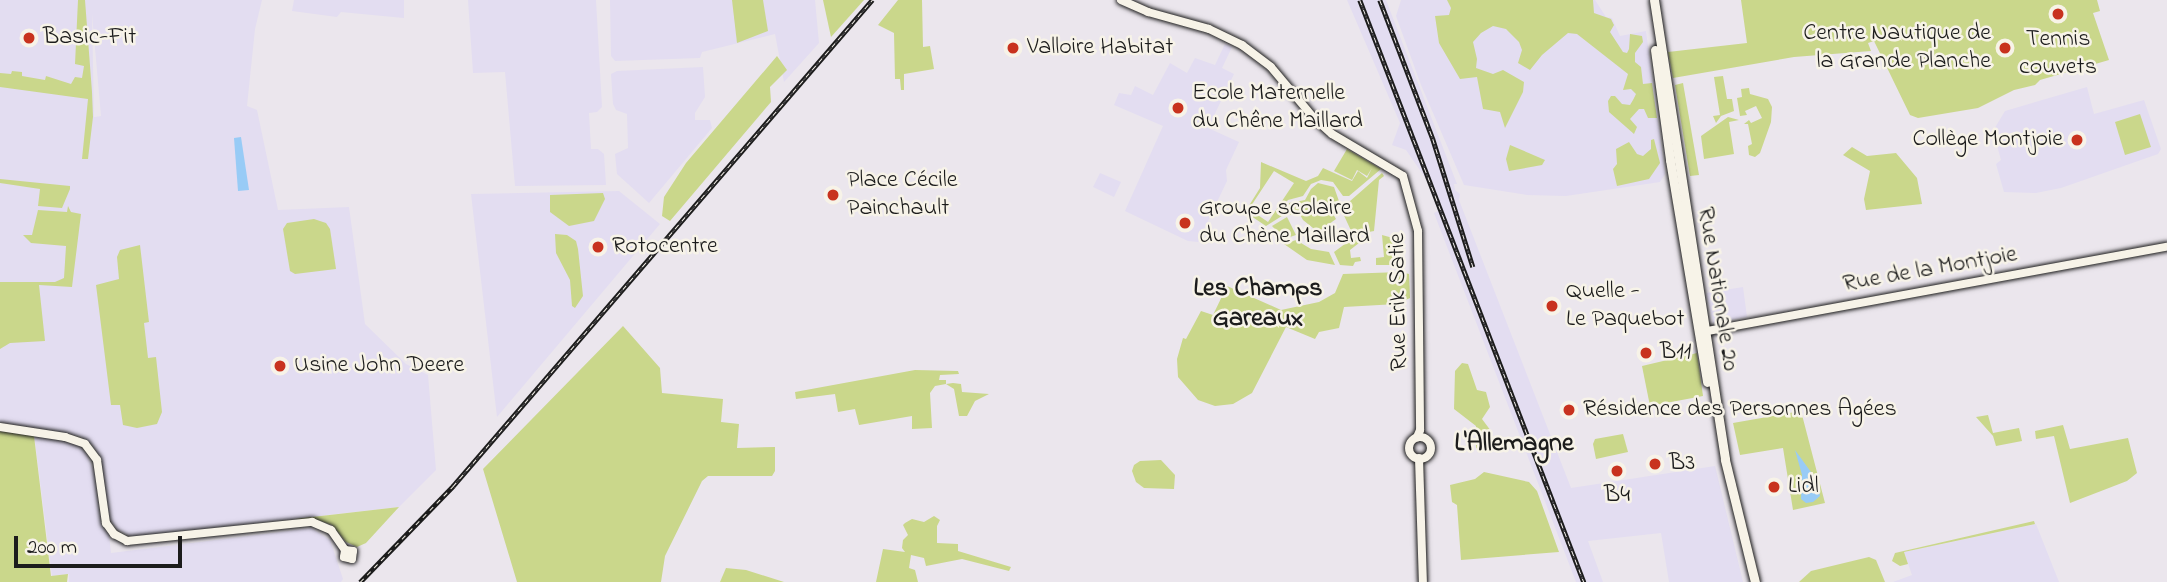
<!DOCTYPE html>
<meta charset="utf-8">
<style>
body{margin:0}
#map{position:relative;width:2167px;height:582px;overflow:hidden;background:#ebe6ed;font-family:"Indie Flower",sans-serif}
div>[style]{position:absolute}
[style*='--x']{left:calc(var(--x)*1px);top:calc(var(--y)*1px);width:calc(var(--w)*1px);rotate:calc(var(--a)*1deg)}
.built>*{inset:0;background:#e3ddf1}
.green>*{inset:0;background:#cad78b}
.water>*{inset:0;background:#98cbf6}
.roads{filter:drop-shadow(0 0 2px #1c1c1c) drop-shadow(0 0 2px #1c1c1c)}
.secondary>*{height:8px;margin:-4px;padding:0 4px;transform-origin:4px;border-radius:4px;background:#f7f3e8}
.secondary>.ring{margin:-4px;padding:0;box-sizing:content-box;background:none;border:8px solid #f7f3e8;border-radius:50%}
.primary>*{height:9px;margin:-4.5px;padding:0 4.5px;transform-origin:4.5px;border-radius:4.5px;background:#f7f3e8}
.rail>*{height:4.5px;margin-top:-2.25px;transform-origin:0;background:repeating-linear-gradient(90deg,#f7f3e8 0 5px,#1c1c1c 0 10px);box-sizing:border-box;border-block:2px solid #1c1c1c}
.dots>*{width:19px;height:19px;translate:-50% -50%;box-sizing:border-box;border:4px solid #f7f3e8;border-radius:50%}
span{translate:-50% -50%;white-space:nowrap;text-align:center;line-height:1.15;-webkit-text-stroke:5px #f7f3e8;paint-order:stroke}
.poi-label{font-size:24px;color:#1c1c1c}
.right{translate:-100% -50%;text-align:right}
.left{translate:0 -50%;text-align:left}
.street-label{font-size:24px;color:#1c1c1c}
.neighbourhood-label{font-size:26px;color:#1c1c1c;font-weight:700}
.scale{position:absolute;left:14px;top:536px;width:168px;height:32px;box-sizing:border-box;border:4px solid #1c1c1c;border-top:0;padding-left:9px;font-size:21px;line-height:24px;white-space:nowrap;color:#1c1c1c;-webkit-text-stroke:5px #f7f3e8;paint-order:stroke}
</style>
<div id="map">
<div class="built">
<div style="clip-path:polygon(evenodd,0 0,262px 0,255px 29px,247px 106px,257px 110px,278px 210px,349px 207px,365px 324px,406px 364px,428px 375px,436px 470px,399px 507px,132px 537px,117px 529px,108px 516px,101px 459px,92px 445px,80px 436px,0 422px,0 336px,40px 292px,0 288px,0 0,92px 14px,101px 116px,95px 117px,94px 117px,92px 14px)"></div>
<div style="clip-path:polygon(294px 0,404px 0,404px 18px,341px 12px,337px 17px,292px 11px)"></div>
<div style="clip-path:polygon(468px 0,596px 0,602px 107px,597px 112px,589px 113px,591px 149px,598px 149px,604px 154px,606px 185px,515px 186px,505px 72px,473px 73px)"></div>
<div style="clip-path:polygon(610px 0,815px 0,819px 43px,784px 82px,775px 34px,702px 52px,700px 58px,615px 61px,611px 56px)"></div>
<div style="clip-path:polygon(1347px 0,1386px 0,1457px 184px,1454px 184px,1455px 190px,1460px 194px,1459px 200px,1571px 488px,1715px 466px,1743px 582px,1669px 582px,1661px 533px,1588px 541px,1603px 582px,1576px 582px,1434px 213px,1438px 211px,1426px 179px,1406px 150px,1392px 145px,1400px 123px)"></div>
<div style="clip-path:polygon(1401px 0,1595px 0,1606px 17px,1612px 18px,1620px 36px,1646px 31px,1665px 174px,1660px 182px,1566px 196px,1527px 195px,1464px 185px,1421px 85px,1396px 16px)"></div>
<div style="clip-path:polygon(1225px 44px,1232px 47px,1222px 68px,1234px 74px,1208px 128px,1239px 142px,1226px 170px,1227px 181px,1198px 242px,1188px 241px,1125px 211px,1163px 126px,1114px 105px,1119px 93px,1131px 95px,1135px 86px,1153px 95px,1170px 63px,1187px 73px,1195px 58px,1215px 65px)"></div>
<div style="clip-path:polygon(703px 67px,705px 97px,695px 113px,695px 120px,710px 120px,712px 128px,649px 203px,617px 174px,615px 154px,628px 148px,627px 114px,616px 110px,613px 104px,611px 74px,617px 71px)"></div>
<div style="clip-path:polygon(2087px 87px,2094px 114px,2144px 100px,2161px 149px,2158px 154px,2061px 188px,2036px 193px,2004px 192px,1996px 164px,2001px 160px,1993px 131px,2005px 111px)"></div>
<div style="clip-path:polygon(1100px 173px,1121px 182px,1114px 197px,1093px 187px)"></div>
<div style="clip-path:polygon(619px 191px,660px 224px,497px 417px,471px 194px)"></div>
<div style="clip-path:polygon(1743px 287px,1747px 317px,1713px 323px,1706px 293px)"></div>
<div style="clip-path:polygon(34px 434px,74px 441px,86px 453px,94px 471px,101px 525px,109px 535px,111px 553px,311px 528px,330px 540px,343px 579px,341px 582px,69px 582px,69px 574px,52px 576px)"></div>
<div style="clip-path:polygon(2036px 524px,2059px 582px,1893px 582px,1912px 575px,1904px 552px)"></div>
</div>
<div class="green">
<div style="clip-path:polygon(78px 0,85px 0,92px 92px,93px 117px,88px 159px,82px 159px,88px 99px,0 87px,0 73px,11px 74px,12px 71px,22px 72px,22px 76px,45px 80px,46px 76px,71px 84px,75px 77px,82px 78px,84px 66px,75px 64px)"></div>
<div style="clip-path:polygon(732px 0,763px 0,768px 31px,737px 43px)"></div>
<div style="clip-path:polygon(823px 0,864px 0,831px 37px)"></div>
<div style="clip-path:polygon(898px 0,922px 0,923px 47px,930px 46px,934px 69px,904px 74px,904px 90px,901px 90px,900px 79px,895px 79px,894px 33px,878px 25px)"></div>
<div style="clip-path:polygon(1447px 0,1593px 0,1594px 13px,1611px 19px,1614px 25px,1610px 32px,1623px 52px,1627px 53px,1629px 49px,1630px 34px,1642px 36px,1643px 42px,1635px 53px,1635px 62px,1641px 67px,1643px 84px,1652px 83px,1657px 118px,1648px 118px,1644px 109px,1639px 109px,1630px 119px,1637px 127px,1634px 134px,1609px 112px,1608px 101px,1611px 96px,1615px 96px,1622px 104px,1630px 105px,1633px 100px,1636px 94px,1631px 89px,1623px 90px,1628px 74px,1577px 34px,1568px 33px,1542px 55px,1530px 70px,1518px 63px,1522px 50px,1519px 42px,1506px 29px,1493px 26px,1481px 33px,1473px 42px,1477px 59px,1476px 68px,1493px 74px,1503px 70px,1524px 82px,1523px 92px,1505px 128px,1500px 112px,1483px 109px,1477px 77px,1460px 79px,1439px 43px,1435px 16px,1449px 15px,1451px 8px)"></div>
<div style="clip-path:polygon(1741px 0,2097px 0,2100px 11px,2093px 13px,2109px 60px,2040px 80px,2035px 85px,2014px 90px,1978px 108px,1918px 118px,1910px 115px,1874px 41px,1868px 43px,1871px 51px,1794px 57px,1673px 78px,1668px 52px,1747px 43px)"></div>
<div style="clip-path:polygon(777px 56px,787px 70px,770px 87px,771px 102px,670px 221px,662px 216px,664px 197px,686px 163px)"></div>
<div style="clip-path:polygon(1723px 76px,1727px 99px,1732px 99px,1734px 111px,1721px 116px,1716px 123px,1713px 116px,1720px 115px,1714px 77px)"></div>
<div style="clip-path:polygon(1683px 83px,1699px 175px,1690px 176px,1675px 85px)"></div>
<div style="clip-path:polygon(1749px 88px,1750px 94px,1768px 99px,1772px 107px,1771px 122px,1760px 153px,1755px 157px,1749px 155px,1748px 146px,1752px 144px,1748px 124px,1744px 124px,1749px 120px,1751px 123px,1762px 118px,1756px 106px,1745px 111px,1747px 115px,1740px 116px,1737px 98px,1742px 97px,1741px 89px)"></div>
<div style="clip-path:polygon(2140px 114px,2151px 147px,2125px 155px,2115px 122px)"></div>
<div style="clip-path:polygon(1728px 117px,1739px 120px,1729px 122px,1734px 154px,1704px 159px,1701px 136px)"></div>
<div style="clip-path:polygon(1654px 139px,1660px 163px,1649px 179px,1617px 186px,1613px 169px,1617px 164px,1616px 149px,1629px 142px,1637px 154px,1643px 156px,1651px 149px,1651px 140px)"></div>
<div style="clip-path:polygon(1510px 145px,1545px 160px,1542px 165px,1509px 171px,1506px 159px)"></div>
<div style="clip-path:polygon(1852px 147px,1867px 156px,1896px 153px,1917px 178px,1922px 204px,1866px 210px,1864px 199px,1870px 171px,1843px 155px)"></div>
<div style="clip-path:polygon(evenodd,1347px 149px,1381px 169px,1349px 196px,1343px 196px,1333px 182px,1321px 180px,1311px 184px,1303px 196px,1288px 200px,1282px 207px,1285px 214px,1266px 226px,1245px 212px,1260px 188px,1261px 162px,1306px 181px,1318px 176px,1323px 168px,1352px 181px,1358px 171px,1367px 178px,1372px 168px,1367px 176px,1357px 170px,1352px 180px,1334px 171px,1347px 149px,1274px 171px,1294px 183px,1268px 222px,1249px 209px,1274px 171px)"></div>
<div style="clip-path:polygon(1382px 173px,1384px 176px,1379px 180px,1374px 231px,1353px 235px,1341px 209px)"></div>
<div style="clip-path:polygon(0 179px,70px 186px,70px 189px,62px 208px,38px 206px,40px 189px,0 183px)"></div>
<div style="clip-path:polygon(1318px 183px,1334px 187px,1340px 204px,1333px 214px,1336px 219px,1318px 232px,1303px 220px,1298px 211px,1290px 215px,1287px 210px,1289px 203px,1305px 200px,1311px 189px)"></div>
<div style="clip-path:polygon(603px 193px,605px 199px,594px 221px,569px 226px,550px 212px,550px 195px)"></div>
<div style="clip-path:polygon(68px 206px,71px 212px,81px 214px,72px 287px,39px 285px,45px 341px,10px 343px,0 349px,0 282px,55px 282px,64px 278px,66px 246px,31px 243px,23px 235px,32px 235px,38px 210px,67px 212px)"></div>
<div style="clip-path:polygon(1287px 217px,1296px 235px,1284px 239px,1272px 226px)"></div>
<div style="clip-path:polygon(314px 219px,326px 223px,330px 229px,336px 269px,295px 274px,290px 271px,283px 229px,287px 223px)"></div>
<div style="clip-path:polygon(555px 234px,567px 235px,576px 241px,578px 249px,583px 296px,575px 308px,572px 306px,570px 280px,556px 253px)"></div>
<div style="clip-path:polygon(1382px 235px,1393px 238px,1396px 265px,1376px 265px,1376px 258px,1384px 257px)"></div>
<div style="clip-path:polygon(1353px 238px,1359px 243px,1350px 250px,1351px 258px,1360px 257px,1361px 261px,1355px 262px,1353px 266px,1340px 265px,1334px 252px)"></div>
<div style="clip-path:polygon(1296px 240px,1311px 249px,1329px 252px,1335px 265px,1307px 260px,1284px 244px)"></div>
<div style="clip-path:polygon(140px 245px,149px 322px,144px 323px,148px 358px,156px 357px,162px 412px,157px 424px,137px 428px,123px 425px,120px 405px,111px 405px,96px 285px,119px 279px,117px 257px,120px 250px)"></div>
<div style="clip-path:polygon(1401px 272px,1409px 274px,1410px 298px,1397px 304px,1344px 307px,1339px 328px,1319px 332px,1315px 339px,1286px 327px,1252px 393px,1233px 404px,1215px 406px,1198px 400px,1178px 377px,1177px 359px,1183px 338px,1186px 339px,1201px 311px,1213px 315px,1227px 286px,1281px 310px,1319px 302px,1335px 293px,1343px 274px)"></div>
<div style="clip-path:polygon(623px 326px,660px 368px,662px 393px,723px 399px,721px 422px,739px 424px,737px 448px,775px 447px,775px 471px,772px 476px,708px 476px,702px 481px,665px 556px,661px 582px,517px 582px,483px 469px)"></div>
<div style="clip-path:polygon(1697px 353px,1703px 396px,1650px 406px,1642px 366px)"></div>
<div style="clip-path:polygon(1462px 363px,1468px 364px,1477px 390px,1486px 392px,1490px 407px,1482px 419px,1491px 431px,1484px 437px,1483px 451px,1476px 448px,1476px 426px,1454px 409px,1455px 371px)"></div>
<div style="clip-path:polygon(915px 370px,958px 371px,959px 374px,940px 375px,939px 380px,946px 380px,946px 384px,935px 386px,930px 393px,932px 428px,912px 429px,912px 416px,859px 425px,855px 409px,838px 412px,835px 394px,796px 399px,795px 392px)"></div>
<div style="clip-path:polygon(953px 383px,961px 384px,962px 392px,989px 394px,975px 401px,967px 416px,959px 416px,954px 389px,946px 384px)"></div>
<div style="clip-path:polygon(1801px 411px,1825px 503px,1793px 510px,1783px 448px,1740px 455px,1733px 423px)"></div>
<div style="clip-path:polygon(1988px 415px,1993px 433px,2019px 428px,2022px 441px,1996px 446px,1993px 436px,1976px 417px)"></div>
<div style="clip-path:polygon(2063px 425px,2070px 449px,2128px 438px,2137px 473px,2127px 481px,2070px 503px,2054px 436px,2036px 439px,2035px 431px)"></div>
<div style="clip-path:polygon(0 431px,34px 436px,51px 576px,68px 574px,67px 582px,0 582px)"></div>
<div style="clip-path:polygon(1623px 434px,1628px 452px,1596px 459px,1593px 444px,1595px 439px)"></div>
<div style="clip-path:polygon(1161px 460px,1175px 475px,1174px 489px,1144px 488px,1136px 482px,1132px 471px,1134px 465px,1140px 461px)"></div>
<div style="clip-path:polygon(1484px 472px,1529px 482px,1537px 491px,1559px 552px,1461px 560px,1457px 505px,1452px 502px,1450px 485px,1475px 479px)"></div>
<div style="clip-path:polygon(399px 507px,366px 543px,357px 547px,346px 542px,332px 525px,318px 520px,295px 519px)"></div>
<div style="clip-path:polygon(934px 516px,940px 520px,937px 526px,937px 543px,958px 544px,958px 551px,1011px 567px,1009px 571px,962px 559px,926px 566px,924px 558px,911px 555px,909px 568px,915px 570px,918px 582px,876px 582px,883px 549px,905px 552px,902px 548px,903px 540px,908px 535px,903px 525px,905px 523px,912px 519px,924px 522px)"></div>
<div style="clip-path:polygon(2034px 521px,2035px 524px,1904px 552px,1908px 564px,1900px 566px,1892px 561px,1895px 553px)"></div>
<div style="clip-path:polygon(1869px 557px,1876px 560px,1885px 582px,1799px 582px,1811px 571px)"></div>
<div style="clip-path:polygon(726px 568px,746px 570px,784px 582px,720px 582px)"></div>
</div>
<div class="water">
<div style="clip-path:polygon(241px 137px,249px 190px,238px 191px,234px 138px)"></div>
<div style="clip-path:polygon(1795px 450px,1816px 479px,1820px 496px,1813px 502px,1806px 503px,1801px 499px,1802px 475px)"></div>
</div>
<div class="roads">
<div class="secondary">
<div style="--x:1121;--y:0;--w:30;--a:24"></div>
<div style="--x:1148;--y:12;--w:63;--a:15.6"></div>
<div style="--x:1209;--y:29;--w:37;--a:26"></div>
<div style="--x:1242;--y:45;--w:36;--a:37"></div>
<div style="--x:1271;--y:67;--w:65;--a:50"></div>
<div style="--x:1313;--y:117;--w:25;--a:42"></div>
<div style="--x:1332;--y:134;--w:82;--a:30.6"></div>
<div style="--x:1403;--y:176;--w:57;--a:74.7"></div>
<div style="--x:1418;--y:231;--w:199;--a:89.4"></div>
<div style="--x:1420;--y:430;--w:8;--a:113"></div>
<div style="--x:1702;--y:332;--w:473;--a:-10.4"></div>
<div style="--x:0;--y:427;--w:66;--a:8.7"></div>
<div style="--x:65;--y:437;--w:21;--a:19"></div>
<div style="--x:85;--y:444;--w:20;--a:53"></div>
<div style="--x:97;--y:460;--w:64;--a:81.9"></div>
<div style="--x:106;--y:523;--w:14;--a:54"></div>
<div style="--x:114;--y:534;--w:15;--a:28"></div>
<div style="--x:127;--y:541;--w:186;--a:-5.9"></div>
<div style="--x:312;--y:522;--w:21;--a:23"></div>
<div style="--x:331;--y:530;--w:24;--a:55"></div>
<div style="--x:345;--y:550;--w:7;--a:98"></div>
<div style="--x:344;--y:557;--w:8;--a:14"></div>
<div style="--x:352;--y:559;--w:8;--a:-83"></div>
<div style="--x:353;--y:551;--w:8;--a:-173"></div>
<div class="ring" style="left:1409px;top:437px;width:14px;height:14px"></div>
<div style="--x:1419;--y:458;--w:124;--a:88.2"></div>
</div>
<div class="primary">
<div style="--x:1654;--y:0;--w:465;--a:81.2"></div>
<div style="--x:1725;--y:460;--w:126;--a:76.2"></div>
<div style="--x:1655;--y:50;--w:111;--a:82.2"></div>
<div style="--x:1670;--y:160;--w:225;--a:80.5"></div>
</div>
</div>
<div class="rail">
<div style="--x:1360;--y:0;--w:624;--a:68.95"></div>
<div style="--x:1380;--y:0;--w:149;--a:69.1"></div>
<div style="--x:1433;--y:139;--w:134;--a:72.6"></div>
<div style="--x:360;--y:582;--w:134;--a:-45.9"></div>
<div style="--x:453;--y:486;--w:642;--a:-49.23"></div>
</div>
<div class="dots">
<div style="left:2058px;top:14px;background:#c8321e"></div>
<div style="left:29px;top:38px;background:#c8321e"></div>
<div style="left:1013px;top:48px;background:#c8321e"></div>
<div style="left:2005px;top:48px;background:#c8321e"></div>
<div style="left:1178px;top:108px;background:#c8321e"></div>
<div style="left:2077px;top:140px;background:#c8321e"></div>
<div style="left:833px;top:195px;background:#c8321e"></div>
<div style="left:1185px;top:223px;background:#c8321e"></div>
<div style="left:598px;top:247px;background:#c8321e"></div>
<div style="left:1552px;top:306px;background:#c8321e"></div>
<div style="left:1646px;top:353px;background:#c8321e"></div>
<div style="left:280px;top:366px;background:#c8321e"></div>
<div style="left:1569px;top:410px;background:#c8321e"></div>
<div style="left:1655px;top:464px;background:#c8321e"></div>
<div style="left:1617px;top:471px;background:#c8321e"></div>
<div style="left:1774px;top:487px;background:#c8321e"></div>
</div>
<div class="poi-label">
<span class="right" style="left:1991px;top:48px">Centre Nautique de<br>la Grande Planche</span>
<span class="left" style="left:43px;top:38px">Basic-Fit</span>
<span style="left:2058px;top:54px">Tennis<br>couvets</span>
<span class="left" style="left:1027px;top:48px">Valloire Habitat</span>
<span class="left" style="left:1192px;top:108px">Ecole Maternelle<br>du Chêne Maillard</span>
<span class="right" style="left:2063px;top:140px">Collège Montjoie</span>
<span class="left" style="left:847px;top:195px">Place Cécile<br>Painchault</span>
<span class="left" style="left:1199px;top:223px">Groupe scolaire<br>du Chène Maillard</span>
<span class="left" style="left:612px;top:247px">Rotocentre</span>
<span class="left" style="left:1566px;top:306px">Quelle -<br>Le Paquebot</span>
<span class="left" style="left:1660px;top:353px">B11</span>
<span class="left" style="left:294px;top:366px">Usine John Deere</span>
<span class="left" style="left:1583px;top:410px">Résidence des Personnes Agées</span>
<span class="left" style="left:1669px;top:464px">B3</span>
<span class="left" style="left:1788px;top:487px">Lidl</span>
<span style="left:1617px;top:496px">B4</span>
</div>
<div class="street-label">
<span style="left:1930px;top:270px;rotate:-10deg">Rue de la Montjoie</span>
<span style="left:1717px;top:289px;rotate:81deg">Rue Nationale 20</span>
<span style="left:1399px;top:302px;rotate:-91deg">Rue Erik Satie</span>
</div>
<div class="neighbourhood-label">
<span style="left:1258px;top:305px">Les Champs<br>Gareaux</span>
<span style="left:1514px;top:445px">L'Allemagne</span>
</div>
<div class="scale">200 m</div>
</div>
